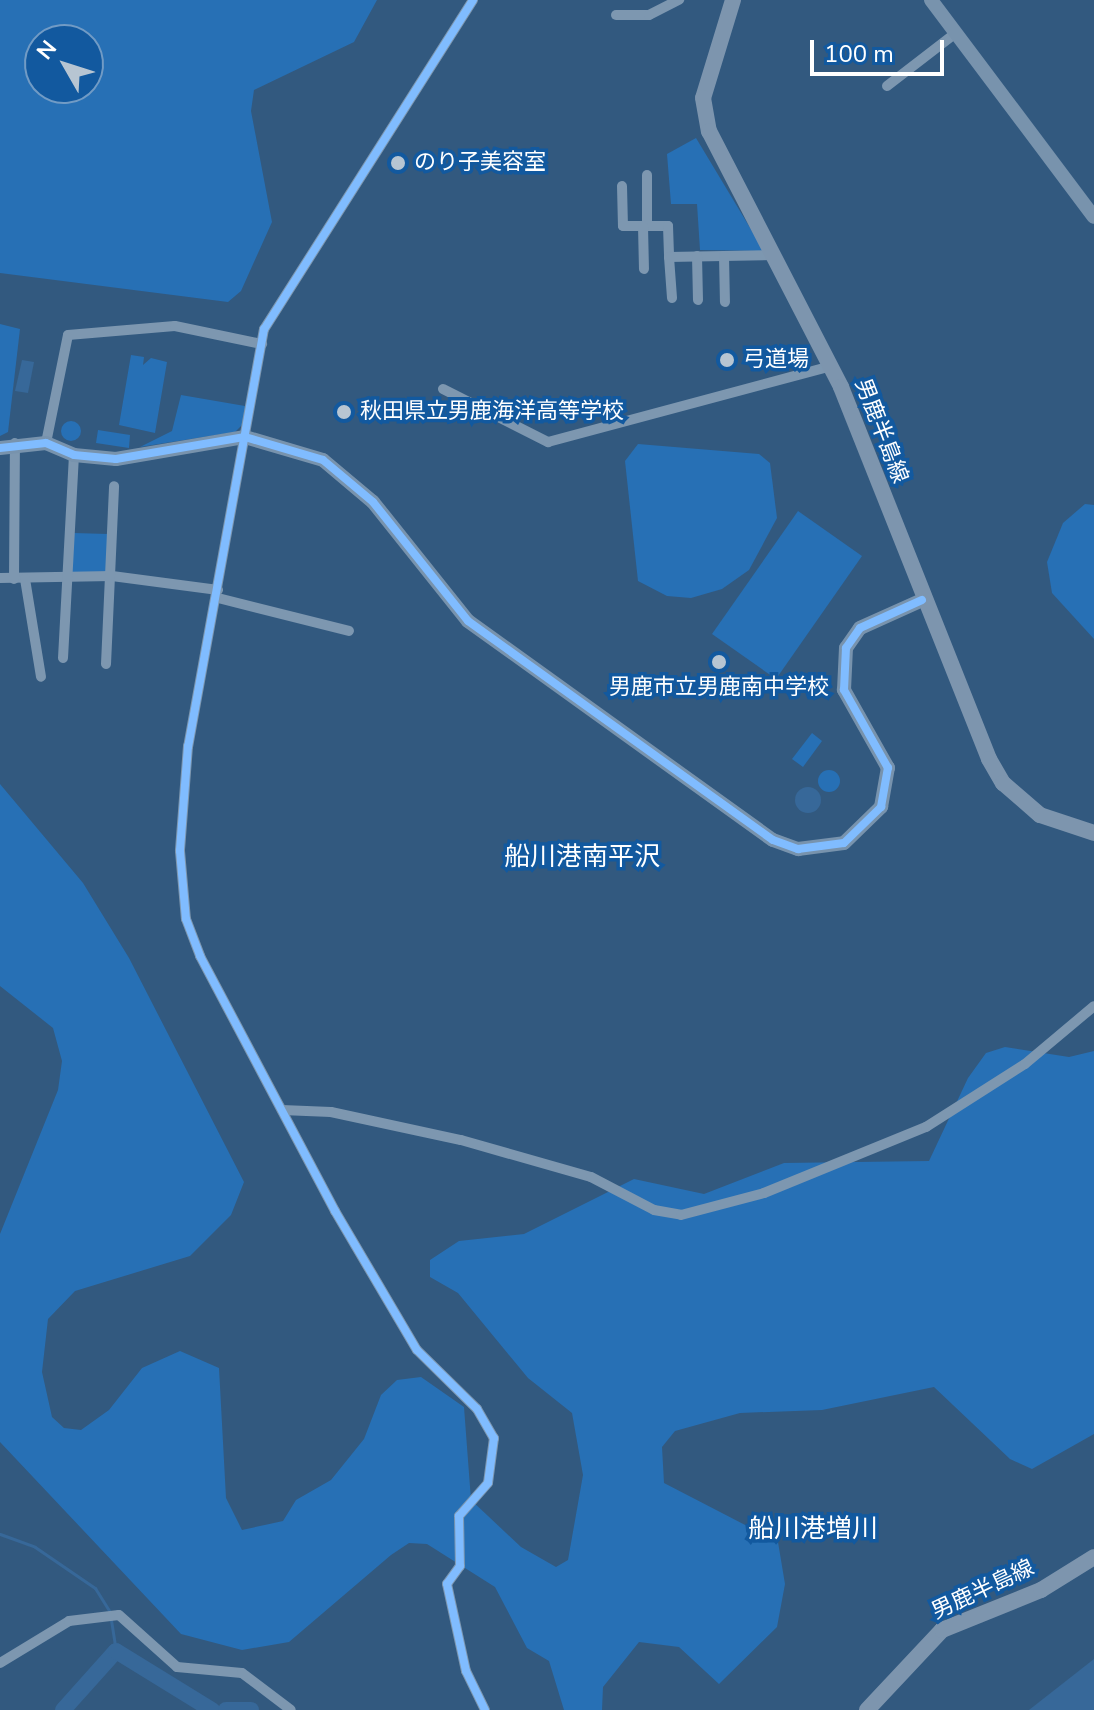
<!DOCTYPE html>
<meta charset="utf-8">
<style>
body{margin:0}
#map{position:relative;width:1094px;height:1710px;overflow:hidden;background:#32597f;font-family:"Nunito Sans","Noto Sans JP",sans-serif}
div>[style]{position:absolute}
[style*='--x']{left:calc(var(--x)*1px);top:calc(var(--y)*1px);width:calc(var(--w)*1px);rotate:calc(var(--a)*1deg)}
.green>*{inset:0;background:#2770b5}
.round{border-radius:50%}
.water>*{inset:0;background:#376899}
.stream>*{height:3px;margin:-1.5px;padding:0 1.5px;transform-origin:1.5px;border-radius:1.5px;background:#376899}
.river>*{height:16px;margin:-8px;padding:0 8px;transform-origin:8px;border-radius:8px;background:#376899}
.street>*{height:10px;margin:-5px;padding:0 5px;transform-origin:5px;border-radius:5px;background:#7d97b0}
.secondary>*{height:14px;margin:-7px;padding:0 7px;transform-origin:7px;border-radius:7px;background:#7893ad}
.primary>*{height:16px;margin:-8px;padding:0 8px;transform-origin:8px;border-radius:8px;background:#7d95ae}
.cycleway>*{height:8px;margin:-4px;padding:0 4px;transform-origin:4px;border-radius:4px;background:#80bcff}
.dots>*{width:22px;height:22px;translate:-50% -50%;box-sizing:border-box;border:4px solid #12599f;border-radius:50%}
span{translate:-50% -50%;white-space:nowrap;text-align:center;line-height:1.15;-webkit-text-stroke:7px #12599f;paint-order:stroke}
.poi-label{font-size:22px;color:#fff}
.left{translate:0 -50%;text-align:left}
.street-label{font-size:22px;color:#fff}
.quarter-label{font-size:26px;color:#fff}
.north{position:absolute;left:24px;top:24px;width:80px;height:80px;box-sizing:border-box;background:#12599f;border:2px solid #719bc5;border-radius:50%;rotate:309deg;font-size:22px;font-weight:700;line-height:32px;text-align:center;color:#fff}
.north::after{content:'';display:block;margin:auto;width:28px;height:36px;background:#b7c5d2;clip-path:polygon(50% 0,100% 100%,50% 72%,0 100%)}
.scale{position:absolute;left:810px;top:40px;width:134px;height:36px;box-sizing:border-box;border:4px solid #fff;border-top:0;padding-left:10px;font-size:24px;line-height:28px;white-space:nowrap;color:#fff;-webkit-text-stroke:6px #12599f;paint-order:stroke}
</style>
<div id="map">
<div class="green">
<div style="clip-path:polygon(evenodd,0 0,377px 0,354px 42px,254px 90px,251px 111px,272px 222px,241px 291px,228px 302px,0 273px,0 0,40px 40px,88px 40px,88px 88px,40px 88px,40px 40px)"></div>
<div style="clip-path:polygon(696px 138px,764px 251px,700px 250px,697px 204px,671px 204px,667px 154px)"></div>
<div style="clip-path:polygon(0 324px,20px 329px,8px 432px,0 436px)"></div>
<div style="clip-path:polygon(131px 355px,144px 357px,143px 365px,151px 358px,167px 362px,155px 433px,119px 425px)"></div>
<div style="clip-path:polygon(181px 395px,245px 406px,245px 422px,235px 432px,140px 447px,172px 431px)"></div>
<div class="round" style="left:61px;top:421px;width:20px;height:20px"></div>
<div style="clip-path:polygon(98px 430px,130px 435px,129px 448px,96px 443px)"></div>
<div style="clip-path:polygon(638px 444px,759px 454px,770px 463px,777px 518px,749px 570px,722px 589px,691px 598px,667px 596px,638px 581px,625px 461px)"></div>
<div style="clip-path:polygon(1085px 504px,1094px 505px,1094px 639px,1052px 593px,1047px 562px,1063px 523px)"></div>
<div style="clip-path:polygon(798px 511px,862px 556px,776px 679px,712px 634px)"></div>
<div style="clip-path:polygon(73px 533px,108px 534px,108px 574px,69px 574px)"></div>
<div style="clip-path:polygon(812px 733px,822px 741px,803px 767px,792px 759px)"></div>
<div class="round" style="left:818px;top:770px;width:22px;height:22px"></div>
<div style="clip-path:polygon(0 784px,83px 883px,129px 958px,244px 1182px,231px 1215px,190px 1256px,75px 1291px,48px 1319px,42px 1372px,52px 1417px,64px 1428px,81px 1430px,109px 1410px,142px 1368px,180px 1351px,219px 1368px,226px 1498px,242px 1530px,283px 1521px,296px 1500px,331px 1480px,364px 1439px,381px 1395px,397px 1380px,421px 1377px,464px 1407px,471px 1500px,521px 1547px,556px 1567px,568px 1560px,583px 1475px,572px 1413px,528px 1378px,458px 1293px,430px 1277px,430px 1260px,459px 1241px,524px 1234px,634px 1179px,704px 1194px,784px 1163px,929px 1161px,968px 1078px,986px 1053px,1005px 1047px,1069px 1057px,1094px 1051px,1094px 1434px,1032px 1469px,1010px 1459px,934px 1387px,822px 1410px,740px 1413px,675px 1431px,662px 1447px,664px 1483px,778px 1542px,785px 1584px,777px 1627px,719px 1684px,679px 1647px,639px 1642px,603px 1687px,602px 1710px,564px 1710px,549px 1661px,527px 1648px,495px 1587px,427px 1544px,409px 1543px,391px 1555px,289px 1642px,242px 1650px,181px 1634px,0 1442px,0 1234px,58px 1090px,62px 1061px,53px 1028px,0 986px)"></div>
</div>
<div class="water">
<div style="clip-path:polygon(22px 360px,34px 362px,28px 393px,15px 391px)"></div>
<div class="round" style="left:795px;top:787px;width:26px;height:26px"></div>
<div style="clip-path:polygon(1094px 1659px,1094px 1710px,1029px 1710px)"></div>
</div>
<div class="stream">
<div style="--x:0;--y:1534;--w:37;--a:20"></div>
<div style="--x:35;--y:1547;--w:73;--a:34.3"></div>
<div style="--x:95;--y:1588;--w:28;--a:58"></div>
<div style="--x:111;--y:1620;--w:31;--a:81"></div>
</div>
<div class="river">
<div style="--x:63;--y:1710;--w:79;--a:-48.1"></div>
<div style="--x:116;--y:1651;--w:113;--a:31.6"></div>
<div style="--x:226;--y:1710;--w:25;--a:0"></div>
</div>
<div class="street">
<div style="--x:473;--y:0;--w:390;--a:122.4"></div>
<div style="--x:264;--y:329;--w:424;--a:100.3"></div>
<div style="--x:188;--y:746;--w:105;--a:94.4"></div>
<div style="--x:180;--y:851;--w:68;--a:85"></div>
<div style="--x:186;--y:919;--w:40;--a:69"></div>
<div style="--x:200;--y:956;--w:289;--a:62.1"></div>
<div style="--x:335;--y:1211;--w:161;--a:59.5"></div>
<div style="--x:417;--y:1350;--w:84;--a:44.5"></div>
<div style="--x:477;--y:1409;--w:34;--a:60"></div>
<div style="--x:494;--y:1438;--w:45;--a:97.6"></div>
<div style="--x:488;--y:1483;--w:44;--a:131.3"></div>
<div style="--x:459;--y:1516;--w:50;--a:88.9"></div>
<div style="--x:460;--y:1566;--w:22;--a:126"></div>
<div style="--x:447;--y:1584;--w:89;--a:77.7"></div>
<div style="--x:466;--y:1671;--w:43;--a:64"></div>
<div style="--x:616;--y:15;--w:33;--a:0"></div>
<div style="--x:649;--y:15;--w:34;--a:-27"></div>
<div style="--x:887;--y:86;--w:88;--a:-37.6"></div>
<div style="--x:647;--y:175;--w:51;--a:90"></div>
<div style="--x:622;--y:186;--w:40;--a:88.6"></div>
<div style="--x:623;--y:226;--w:45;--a:0"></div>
<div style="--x:668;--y:226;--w:31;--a:88"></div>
<div style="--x:669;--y:257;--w:105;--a:-1.1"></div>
<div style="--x:643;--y:226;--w:43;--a:88.7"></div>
<div style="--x:697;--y:256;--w:44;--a:88.7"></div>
<div style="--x:724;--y:256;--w:46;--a:88.8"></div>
<div style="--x:669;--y:257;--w:41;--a:85.8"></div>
<div style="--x:443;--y:389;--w:118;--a:26.8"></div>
<div style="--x:548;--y:442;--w:294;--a:-15"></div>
<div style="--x:46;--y:443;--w:110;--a:-78.5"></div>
<div style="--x:68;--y:335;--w:107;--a:-4.8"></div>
<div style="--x:175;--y:326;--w:89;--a:11.7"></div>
<div style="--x:0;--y:578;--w:112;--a:-1"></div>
<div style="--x:112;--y:576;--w:107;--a:7.5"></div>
<div style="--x:14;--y:579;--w:136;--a:-89.6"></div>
<div style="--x:25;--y:579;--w:99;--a:80.7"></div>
<div style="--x:218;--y:598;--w:135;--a:14.1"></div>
<div style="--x:63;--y:658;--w:203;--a:-86.9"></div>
<div style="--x:106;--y:664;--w:178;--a:-87.4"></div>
<div style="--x:282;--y:1110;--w:49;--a:2.3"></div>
<div style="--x:331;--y:1112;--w:133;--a:12.2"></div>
<div style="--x:461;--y:1140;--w:135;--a:15.9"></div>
<div style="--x:591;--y:1177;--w:71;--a:27.6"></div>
<div style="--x:654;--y:1210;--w:27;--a:10"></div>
<div style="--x:681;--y:1215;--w:86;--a:-14.8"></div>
<div style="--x:764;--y:1193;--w:175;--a:-22.2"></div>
<div style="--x:926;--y:1127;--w:117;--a:-32.5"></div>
<div style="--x:1025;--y:1064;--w:90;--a:-40"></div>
<div style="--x:0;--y:1663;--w:81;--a:-31.3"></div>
<div style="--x:69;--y:1621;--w:50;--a:-6.8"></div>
<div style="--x:119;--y:1615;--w:78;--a:41.9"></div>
<div style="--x:177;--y:1667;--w:65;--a:5.3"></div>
<div style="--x:242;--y:1673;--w:61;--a:37.1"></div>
</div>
<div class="secondary">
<div style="--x:931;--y:0;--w:271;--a:53.1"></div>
<div style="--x:0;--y:448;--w:46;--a:-6.2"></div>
<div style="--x:46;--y:443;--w:30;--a:23"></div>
<div style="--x:74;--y:455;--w:42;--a:5.4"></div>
<div style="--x:116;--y:459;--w:131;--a:-9.7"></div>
<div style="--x:245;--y:437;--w:81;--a:16.4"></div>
<div style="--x:323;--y:460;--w:65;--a:40"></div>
<div style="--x:373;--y:502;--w:152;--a:51.4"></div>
<div style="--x:468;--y:621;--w:375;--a:35.7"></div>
<div style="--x:773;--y:840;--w:27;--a:20"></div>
<div style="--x:798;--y:849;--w:46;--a:-7.4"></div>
<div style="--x:844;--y:843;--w:52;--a:-44.2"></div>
<div style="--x:881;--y:807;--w:40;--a:-80"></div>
<div style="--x:888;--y:768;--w:90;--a:-119.4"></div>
<div style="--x:844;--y:690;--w:42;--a:-87.3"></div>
<div style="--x:846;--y:648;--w:24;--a:-55"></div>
<div style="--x:860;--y:628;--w:68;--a:-24.3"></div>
</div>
<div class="primary">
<div style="--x:733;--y:0;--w:102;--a:107"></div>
<div style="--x:703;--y:98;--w:34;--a:80"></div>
<div style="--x:709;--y:131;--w:288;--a:62.7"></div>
<div style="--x:841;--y:387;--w:400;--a:68.3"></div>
<div style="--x:989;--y:759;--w:28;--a:60"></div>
<div style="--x:1003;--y:783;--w:49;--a:40.9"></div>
<div style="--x:1040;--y:815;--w:57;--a:18.4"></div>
<div style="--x:867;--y:1710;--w:110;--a:-46.8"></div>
<div style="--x:942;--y:1630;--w:107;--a:-22"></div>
<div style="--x:1041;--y:1590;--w:62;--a:-31.9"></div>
</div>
<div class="cycleway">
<div style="--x:473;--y:0;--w:390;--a:122.4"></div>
<div style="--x:264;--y:329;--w:424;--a:100.3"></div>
<div style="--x:188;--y:746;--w:105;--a:94.4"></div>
<div style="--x:180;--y:851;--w:68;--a:85"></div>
<div style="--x:186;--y:919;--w:40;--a:69"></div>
<div style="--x:200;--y:956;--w:289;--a:62.1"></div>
<div style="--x:335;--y:1211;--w:161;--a:59.5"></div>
<div style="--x:417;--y:1350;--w:84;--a:44.5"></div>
<div style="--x:477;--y:1409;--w:34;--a:60"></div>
<div style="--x:494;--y:1438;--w:45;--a:97.6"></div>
<div style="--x:488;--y:1483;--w:44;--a:131.3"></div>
<div style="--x:459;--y:1516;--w:50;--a:88.9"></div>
<div style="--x:460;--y:1566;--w:22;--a:126"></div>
<div style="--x:447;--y:1584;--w:89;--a:77.7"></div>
<div style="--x:466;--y:1671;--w:43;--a:64"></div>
<div style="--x:0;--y:448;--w:46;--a:-6.2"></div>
<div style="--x:46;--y:443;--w:30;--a:23"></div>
<div style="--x:74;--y:455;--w:42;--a:5.4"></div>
<div style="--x:116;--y:459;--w:131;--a:-9.7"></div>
<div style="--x:245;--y:437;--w:81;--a:16.4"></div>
<div style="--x:323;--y:460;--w:65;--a:40"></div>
<div style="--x:373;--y:502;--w:152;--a:51.4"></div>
<div style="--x:468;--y:621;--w:375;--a:35.7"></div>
<div style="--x:773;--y:840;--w:27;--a:20"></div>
<div style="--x:798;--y:849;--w:46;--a:-7.4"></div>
<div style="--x:844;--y:843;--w:52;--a:-44.2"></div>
<div style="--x:881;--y:807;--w:40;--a:-80"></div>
<div style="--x:888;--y:768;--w:90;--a:-119.4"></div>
<div style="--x:844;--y:690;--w:42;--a:-87.3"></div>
<div style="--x:846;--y:648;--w:24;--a:-55"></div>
<div style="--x:860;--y:628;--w:68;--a:-24.3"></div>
</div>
<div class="dots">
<div style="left:398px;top:163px;background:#b7c5d2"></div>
<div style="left:727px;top:360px;background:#b7c5d2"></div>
<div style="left:344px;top:412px;background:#b7c5d2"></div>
<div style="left:719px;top:662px;background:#b7c5d2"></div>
</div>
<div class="poi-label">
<span class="left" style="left:414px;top:163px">のり子美容室</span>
<span class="left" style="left:743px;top:360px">弓道場</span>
<span class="left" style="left:360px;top:412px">秋田県立男鹿海洋高等学校</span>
<span style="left:719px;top:688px">男鹿市立男鹿南中学校</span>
</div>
<div class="street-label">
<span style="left:881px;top:431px;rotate:69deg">男鹿半島線</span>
<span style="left:983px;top:1590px;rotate:-25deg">男鹿半島線</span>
</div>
<div class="quarter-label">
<span style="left:582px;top:857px">船川港南平沢</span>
<span style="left:813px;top:1529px">船川港増川</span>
</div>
<div class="north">N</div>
<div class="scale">100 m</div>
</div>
